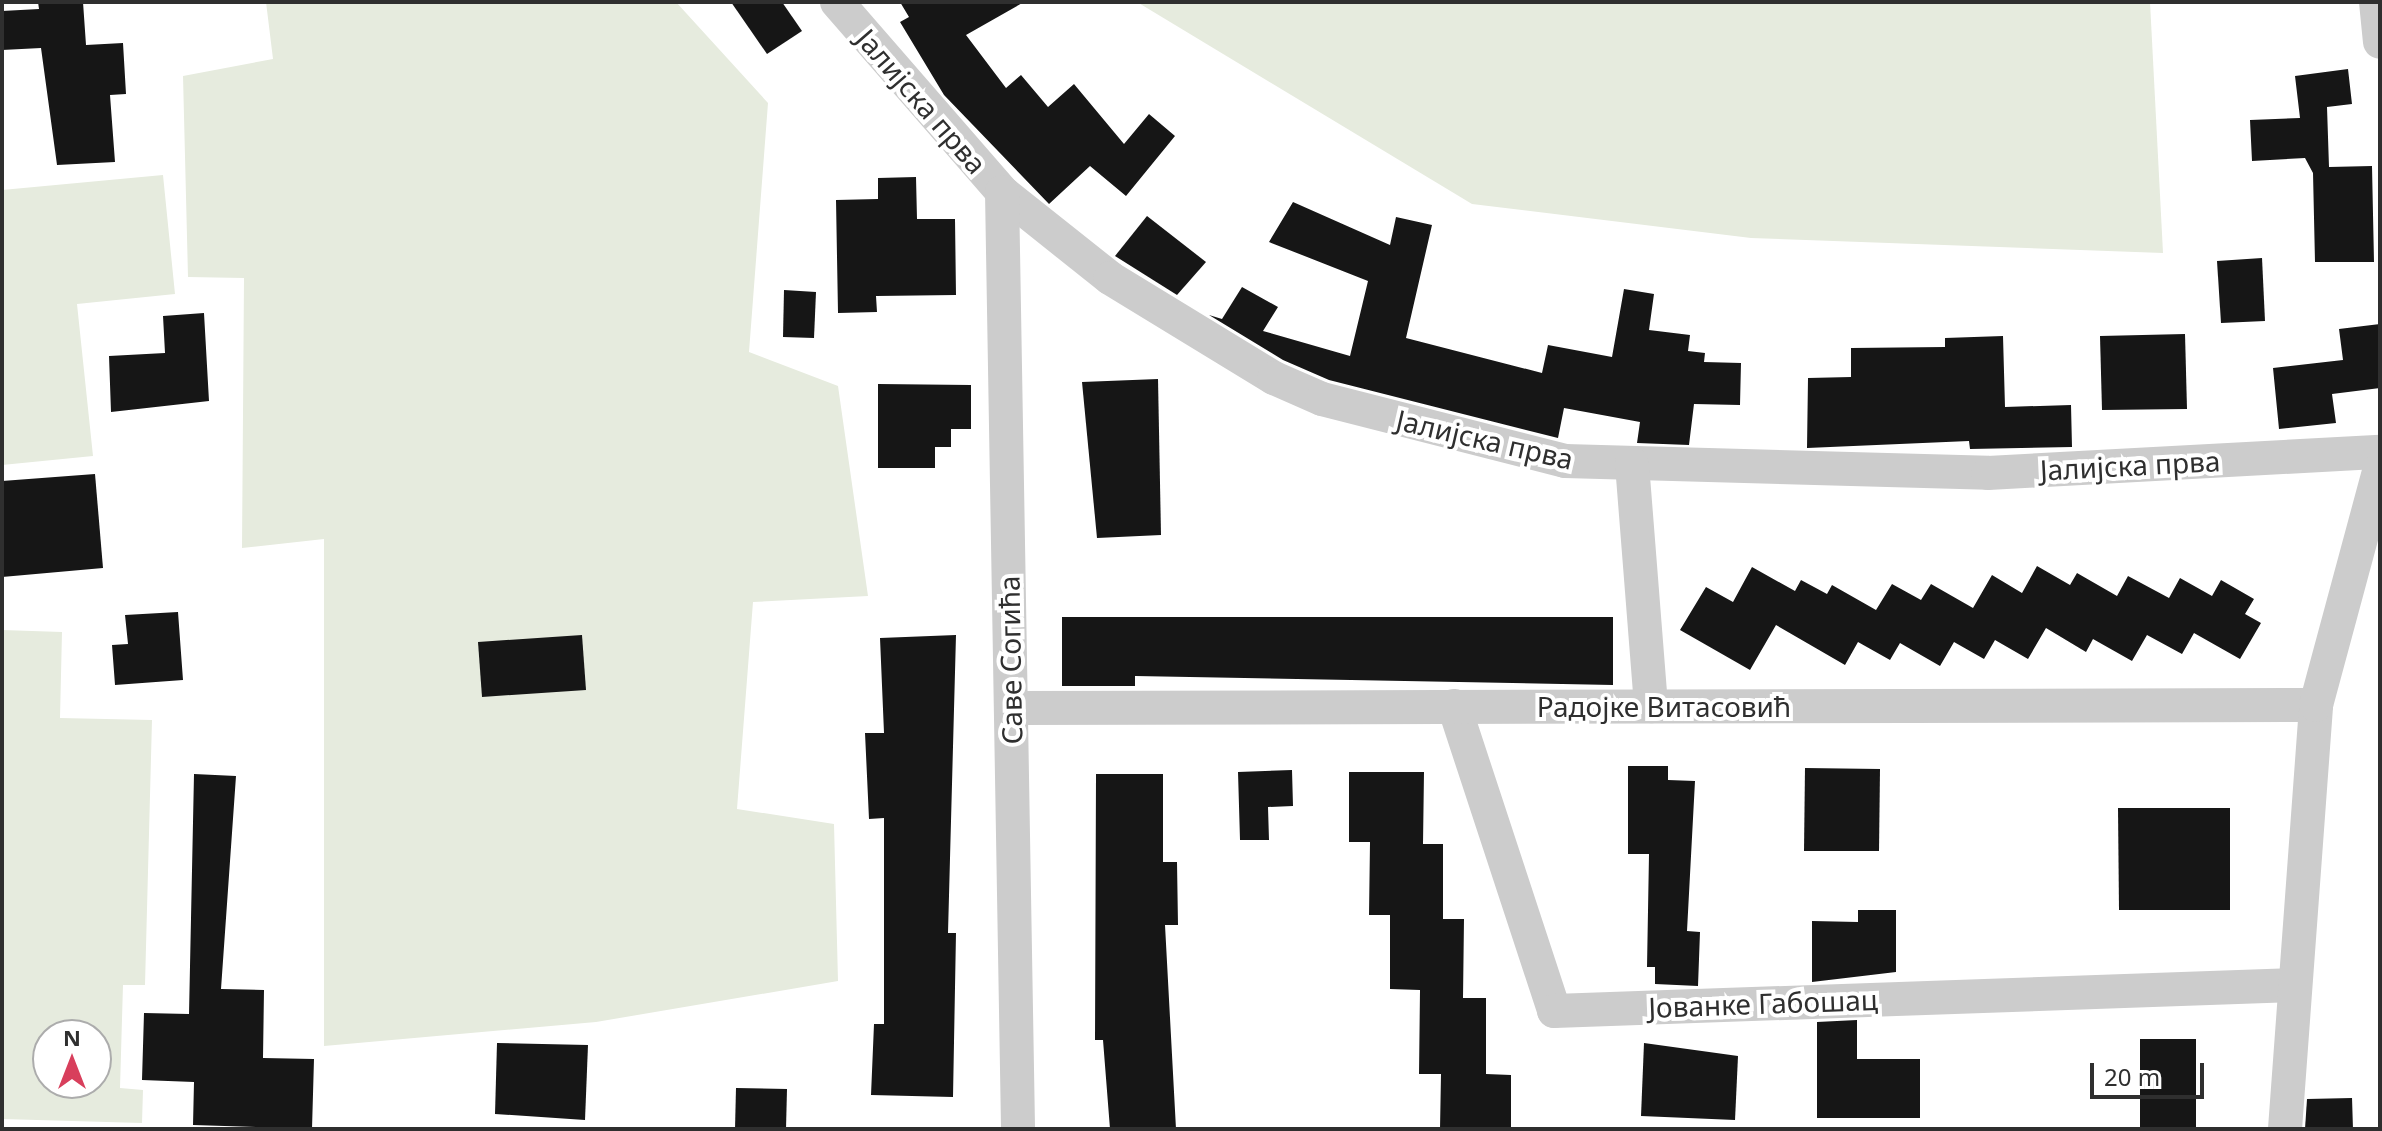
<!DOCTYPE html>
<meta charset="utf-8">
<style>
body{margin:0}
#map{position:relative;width:2382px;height:1131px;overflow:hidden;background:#fff;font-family:"Noto Sans",sans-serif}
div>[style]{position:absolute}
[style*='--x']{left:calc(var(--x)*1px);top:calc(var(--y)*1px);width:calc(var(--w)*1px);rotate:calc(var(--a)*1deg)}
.green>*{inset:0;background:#e6ebde}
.building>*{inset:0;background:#161616}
.minor>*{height:34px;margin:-17px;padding:0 17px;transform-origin:17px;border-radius:17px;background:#ccc}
span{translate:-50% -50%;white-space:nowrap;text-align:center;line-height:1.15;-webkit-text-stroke:8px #fff;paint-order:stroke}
.street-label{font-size:28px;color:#2f2f2f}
.frame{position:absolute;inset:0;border:4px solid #2f2f2f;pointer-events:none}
.north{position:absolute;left:32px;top:1019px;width:80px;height:80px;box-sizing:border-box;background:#fff;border:2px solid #acacac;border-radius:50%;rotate:0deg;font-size:22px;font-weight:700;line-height:32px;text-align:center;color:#2f2f2f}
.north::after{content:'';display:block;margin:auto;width:28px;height:36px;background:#d83f5c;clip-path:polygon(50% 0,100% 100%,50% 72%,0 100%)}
.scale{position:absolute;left:2090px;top:1063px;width:114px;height:36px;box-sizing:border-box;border:4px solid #2f2f2f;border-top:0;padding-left:10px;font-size:24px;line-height:28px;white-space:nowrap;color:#2f2f2f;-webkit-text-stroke:6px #fff;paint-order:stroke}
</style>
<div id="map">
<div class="green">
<div style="clip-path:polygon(266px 2px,676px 2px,768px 103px,749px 352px,838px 386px,868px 596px,753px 602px,737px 809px,834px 824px,838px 981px,596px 1022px,324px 1046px,324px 539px,242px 548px,244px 278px,188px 277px,183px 76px,273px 59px)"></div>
<div style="clip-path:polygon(1137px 2px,2150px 2px,2163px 253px,1751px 238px,1472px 204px)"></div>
<div style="clip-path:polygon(163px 175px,175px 294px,77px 304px,93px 456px,2px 465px,2px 190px)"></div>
<div style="clip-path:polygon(evenodd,2px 630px,62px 632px,60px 718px,152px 720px,145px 985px,123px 985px,120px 1088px,143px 1090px,142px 1123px,2px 1119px,2px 630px,48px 1035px,96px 1035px,96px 1083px,48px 1083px,48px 1035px)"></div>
</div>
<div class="building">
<div style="clip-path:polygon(38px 2px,83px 2px,86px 45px,123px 43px,126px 94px,110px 95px,115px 162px,57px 165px,41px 48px,2px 50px,2px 11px,39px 9px)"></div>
<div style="clip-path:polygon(731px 2px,782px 2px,802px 31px,767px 54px)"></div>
<div style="clip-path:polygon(900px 2px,1024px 2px,966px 35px,1006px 88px,1021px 75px,1048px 107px,1074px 84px,1124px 144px,1149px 114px,1175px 136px,1126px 196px,1090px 166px,1049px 204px,944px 95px,900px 22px,909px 17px)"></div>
<div style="clip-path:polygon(2348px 69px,2352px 104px,2327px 107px,2329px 167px,2372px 166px,2374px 262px,2315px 262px,2313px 173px,2305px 158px,2252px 161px,2250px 120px,2300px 118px,2295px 76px)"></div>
<div style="clip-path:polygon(916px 177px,917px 219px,955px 219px,956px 295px,876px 296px,877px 312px,838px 313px,836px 200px,878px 199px,878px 178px)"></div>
<div style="clip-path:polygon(1293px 202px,1390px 245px,1396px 217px,1432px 225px,1406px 338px,1542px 373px,1548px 345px,1612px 357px,1624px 289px,1654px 294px,1649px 330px,1690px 335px,1688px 351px,1705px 353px,1704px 362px,1741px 363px,1740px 405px,1694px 404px,1689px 445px,1637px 443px,1640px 422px,1564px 408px,1558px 438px,1329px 380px,1283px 360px,1209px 315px,1222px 319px,1242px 287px,1278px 307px,1263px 331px,1350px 356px,1368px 281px,1269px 242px)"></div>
<div style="clip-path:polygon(1147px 216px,1206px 262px,1177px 295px,1115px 256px)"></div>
<div style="clip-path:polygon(2262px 258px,2265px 321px,2221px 323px,2217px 261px)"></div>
<div style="clip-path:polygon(784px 290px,816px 292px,814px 338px,783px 337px)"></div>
<div style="clip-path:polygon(204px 313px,209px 401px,111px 412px,109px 356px,165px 353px,163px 316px)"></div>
<div style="clip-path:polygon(2380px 324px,2380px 388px,2332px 394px,2336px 423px,2279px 429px,2273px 368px,2343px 360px,2339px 329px)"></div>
<div style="clip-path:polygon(2185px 334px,2187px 409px,2102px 410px,2100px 336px)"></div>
<div style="clip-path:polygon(2003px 336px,2005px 407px,2071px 405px,2072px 447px,1970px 449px,1969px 441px,1807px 448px,1808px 378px,1851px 377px,1851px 348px,1945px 347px,1945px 338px)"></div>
<div style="clip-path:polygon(1158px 379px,1161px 535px,1097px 538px,1082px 382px)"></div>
<div style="clip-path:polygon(878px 384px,971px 385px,971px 429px,951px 429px,951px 447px,935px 447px,935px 468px,878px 468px)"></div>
<div style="clip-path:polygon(95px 474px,103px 568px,2px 577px,2px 481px)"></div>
<div style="clip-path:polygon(2037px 566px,2070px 585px,2077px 573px,2117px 596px,2128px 576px,2169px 598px,2180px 578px,2212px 596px,2221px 580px,2254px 599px,2245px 614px,2261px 623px,2240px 659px,2194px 633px,2182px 654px,2147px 635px,2132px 661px,2093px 639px,2086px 652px,2046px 628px,2028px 659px,1995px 640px,1984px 659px,1954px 642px,1940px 666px,1900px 643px,1890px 660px,1858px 642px,1845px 665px,1776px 625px,1750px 670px,1680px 630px,1706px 587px,1733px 602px,1752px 567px,1795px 591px,1801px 580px,1827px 594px,1832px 585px,1876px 610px,1892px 584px,1921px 600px,1931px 584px,1973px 608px,1992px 575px,2022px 593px)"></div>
<div style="clip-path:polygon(178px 612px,183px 680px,115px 685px,112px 645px,128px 644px,125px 615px)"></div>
<div style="clip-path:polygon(1062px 617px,1613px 617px,1613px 685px,1135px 676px,1135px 686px,1062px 686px)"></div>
<div style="clip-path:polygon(582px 635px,586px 690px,482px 697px,478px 642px)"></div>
<div style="clip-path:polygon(956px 635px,948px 933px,956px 933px,953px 1097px,871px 1095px,874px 1024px,884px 1024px,884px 818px,869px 819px,865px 733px,884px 733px,880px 638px)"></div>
<div style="clip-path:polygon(1628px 766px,1668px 766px,1668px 780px,1695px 781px,1687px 931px,1700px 932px,1698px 986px,1655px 984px,1655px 967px,1647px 967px,1649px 854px,1628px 854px)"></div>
<div style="clip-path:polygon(1805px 768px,1880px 769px,1879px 851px,1804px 851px)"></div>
<div style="clip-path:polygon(1292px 770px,1293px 806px,1268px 807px,1269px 840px,1240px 840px,1238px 772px)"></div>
<div style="clip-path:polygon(1349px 772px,1424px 772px,1423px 844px,1443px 844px,1443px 919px,1464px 919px,1463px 998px,1486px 998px,1486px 1074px,1511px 1075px,1511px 1129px,1440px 1129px,1441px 1074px,1419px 1074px,1420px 990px,1390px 989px,1390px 915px,1369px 915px,1370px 842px,1349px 842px)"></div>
<div style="clip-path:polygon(194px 774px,236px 776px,221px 989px,264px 990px,263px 1058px,314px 1059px,312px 1129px,193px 1125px,194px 1082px,142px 1080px,144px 1013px,189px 1014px)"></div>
<div style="clip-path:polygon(1096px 774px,1163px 774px,1163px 862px,1177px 862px,1178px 925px,1165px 925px,1176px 1129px,1110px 1129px,1103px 1040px,1095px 1040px)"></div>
<div style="clip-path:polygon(2118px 808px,2230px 808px,2230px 910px,2119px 910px)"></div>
<div style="clip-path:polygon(1858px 910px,1896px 910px,1896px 972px,1812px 982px,1812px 921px,1858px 922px)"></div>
<div style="clip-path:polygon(1857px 1020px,1857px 1059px,1920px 1059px,1920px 1118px,1817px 1118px,1817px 1022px)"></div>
<div style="clip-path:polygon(2140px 1039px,2196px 1039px,2196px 1129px,2140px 1129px)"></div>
<div style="clip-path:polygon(497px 1043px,588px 1045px,585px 1120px,495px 1114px)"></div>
<div style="clip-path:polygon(1644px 1043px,1738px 1056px,1735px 1120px,1641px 1116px)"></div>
<div style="clip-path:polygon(736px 1088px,787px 1089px,786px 1129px,735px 1129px)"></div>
<div style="clip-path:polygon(2352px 1098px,2353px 1129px,2305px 1129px,2307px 1099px)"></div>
</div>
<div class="minor">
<div style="--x:837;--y:2;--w:252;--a:49"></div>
<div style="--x:1002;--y:192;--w:138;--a:38.5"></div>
<div style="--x:1110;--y:278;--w:192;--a:31.4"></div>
<div style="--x:1274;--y:378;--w:52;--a:23.6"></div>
<div style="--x:1322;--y:399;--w:251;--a:14.3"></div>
<div style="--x:1565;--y:461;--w:423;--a:1.6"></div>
<div style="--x:1988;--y:473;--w:393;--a:-3.1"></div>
<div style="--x:2376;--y:2;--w:40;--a:84.3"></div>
<div style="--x:1002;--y:192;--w:937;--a:89.02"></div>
<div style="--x:1632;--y:464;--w:243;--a:85.5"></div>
<div style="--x:1454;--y:706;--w:321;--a:71.8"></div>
<div style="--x:1554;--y:1011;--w:739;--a:-2.01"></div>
<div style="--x:1011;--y:708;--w:1305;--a:-0.13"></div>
<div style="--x:2285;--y:1129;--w:425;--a:-85.8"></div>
<div style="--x:2316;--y:705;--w:245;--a:-74.9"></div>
</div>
<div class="street-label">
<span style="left:922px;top:101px;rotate:49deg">Јалијска прва</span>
<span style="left:1485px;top:439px;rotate:13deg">Јалијска прва</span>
<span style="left:2130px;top:465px;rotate:-3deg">Јалијска прва</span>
<span style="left:1010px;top:660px;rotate:-91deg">Саве Согића</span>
<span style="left:1664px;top:706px">Радојке Витасовић</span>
<span style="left:1763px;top:1003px;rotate:-2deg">Јованке Габошац</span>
</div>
<div class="frame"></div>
<div class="north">N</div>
<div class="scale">20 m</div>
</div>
